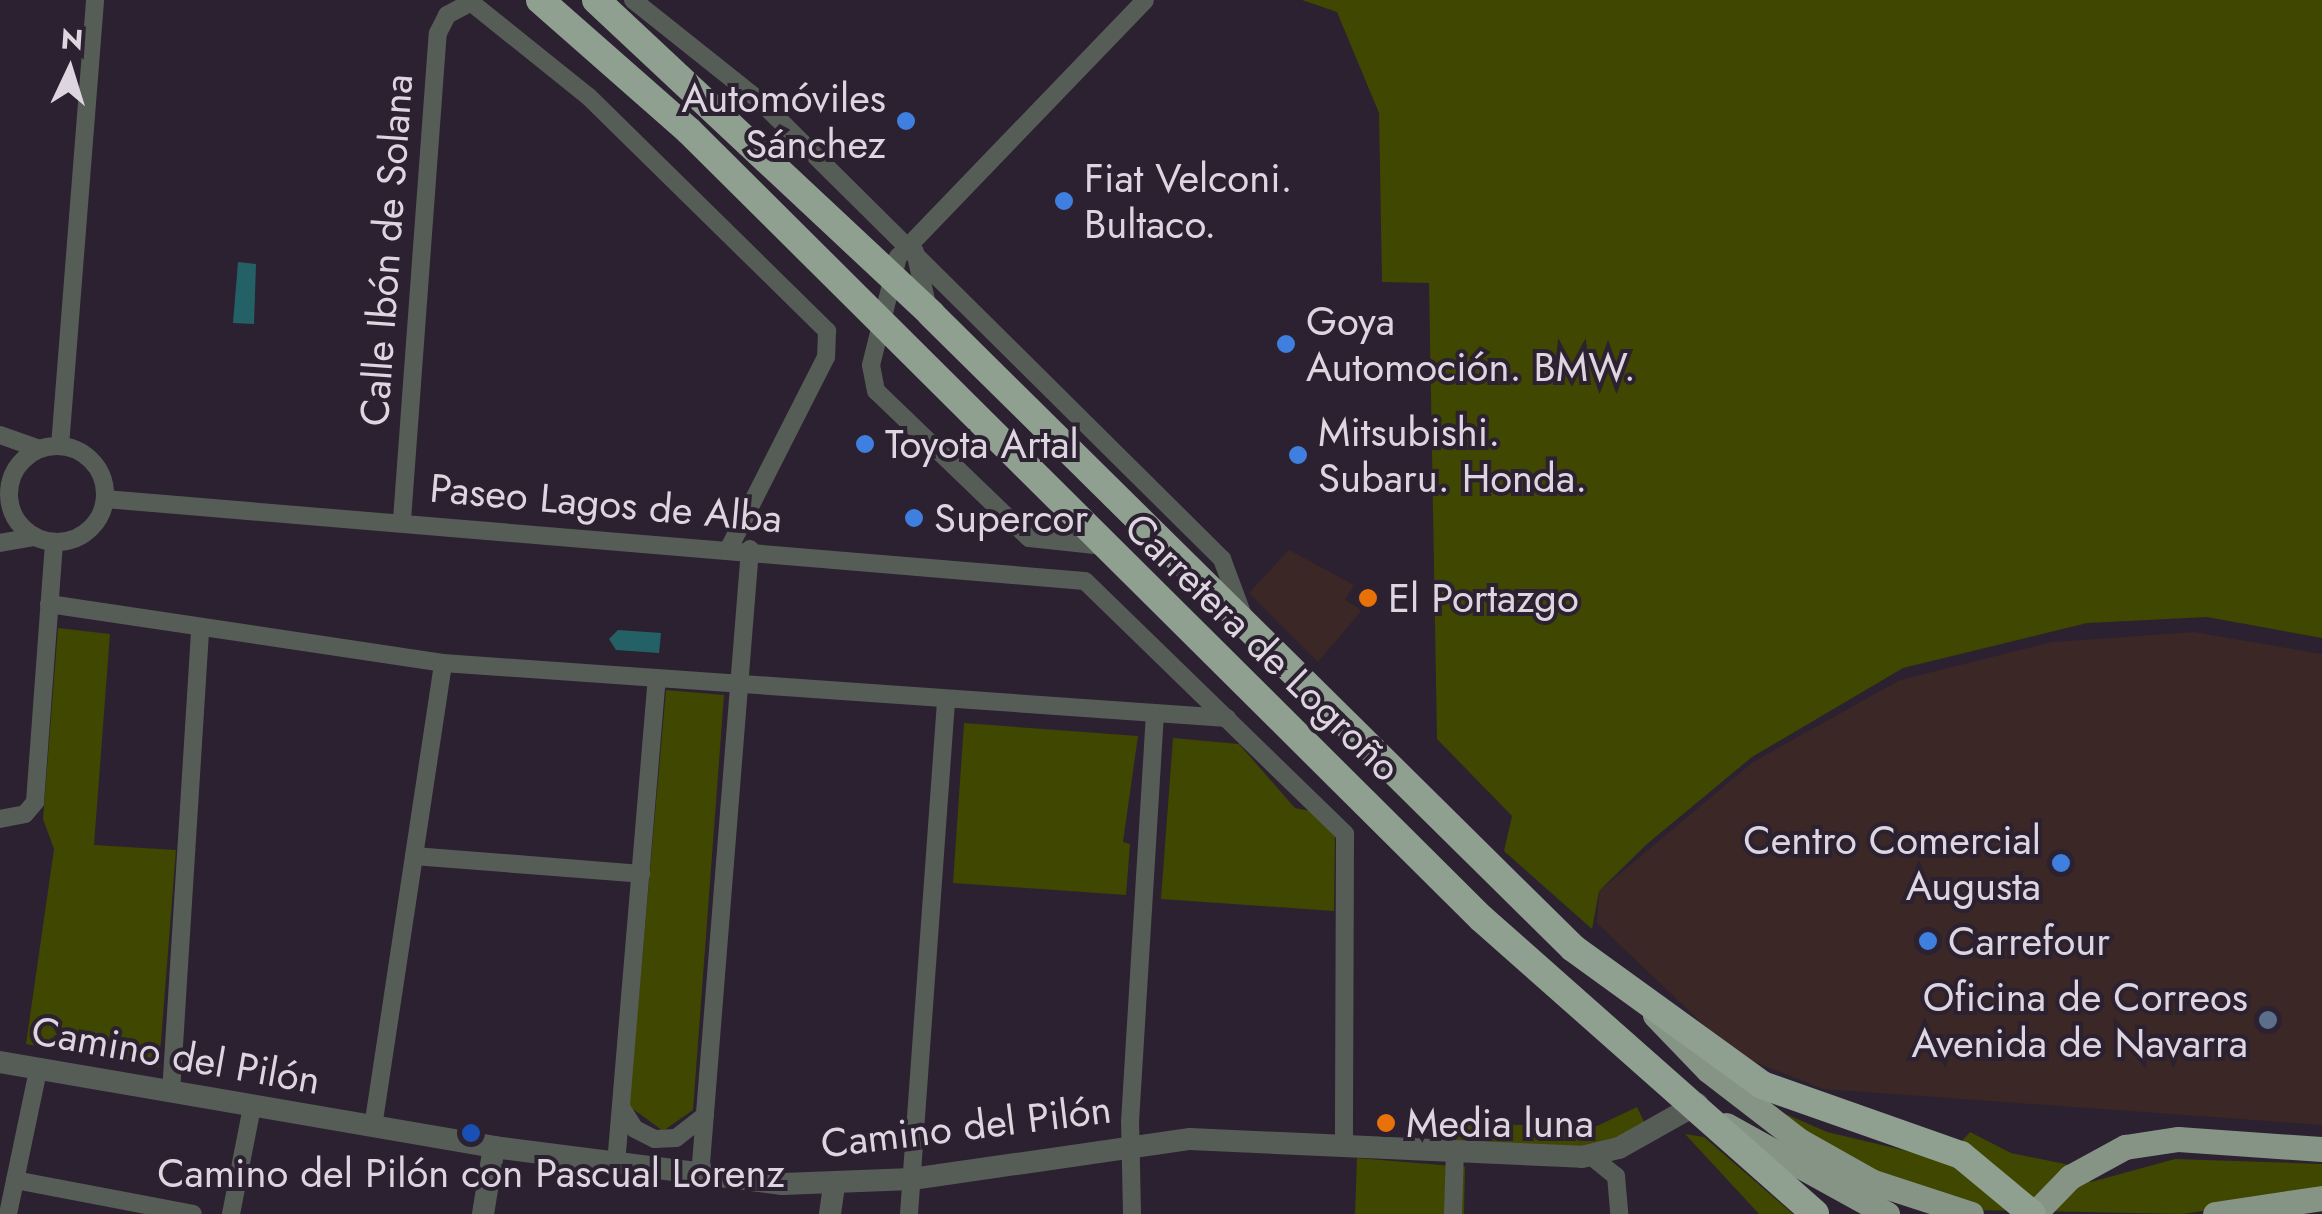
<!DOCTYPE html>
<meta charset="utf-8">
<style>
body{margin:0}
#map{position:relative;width:2322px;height:1214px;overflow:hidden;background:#2b2130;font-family:Jost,sans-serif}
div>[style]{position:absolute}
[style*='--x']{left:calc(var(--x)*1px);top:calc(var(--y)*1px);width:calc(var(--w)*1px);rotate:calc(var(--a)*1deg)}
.commercial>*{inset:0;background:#3b2726}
.green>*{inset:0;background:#3f4700}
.water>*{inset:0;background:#246167}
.minor>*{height:18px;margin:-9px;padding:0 9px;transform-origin:9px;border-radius:9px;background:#565d56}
.minor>.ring{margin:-9px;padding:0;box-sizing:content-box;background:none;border:18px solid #565d56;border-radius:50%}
.tertiary>*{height:22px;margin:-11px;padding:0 11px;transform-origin:11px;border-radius:11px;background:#565d56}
.primary>*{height:25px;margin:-12.5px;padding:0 12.5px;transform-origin:12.5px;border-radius:12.5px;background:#869486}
.trunk>*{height:28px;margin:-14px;padding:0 14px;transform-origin:14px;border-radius:14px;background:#8f9f90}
.dots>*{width:28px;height:28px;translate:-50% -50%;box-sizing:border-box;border:5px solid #2b2130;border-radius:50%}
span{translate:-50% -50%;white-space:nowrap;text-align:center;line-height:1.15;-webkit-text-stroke:8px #2b2130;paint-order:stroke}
.poi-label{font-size:40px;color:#ddd6e0}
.right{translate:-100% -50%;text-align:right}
.left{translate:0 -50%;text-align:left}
.street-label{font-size:40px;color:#ddd6e0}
.north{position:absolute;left:20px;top:20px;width:100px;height:100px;-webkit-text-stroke:8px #2b2130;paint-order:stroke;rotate:4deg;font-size:28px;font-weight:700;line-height:40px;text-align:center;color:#ddd6e0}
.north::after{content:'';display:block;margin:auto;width:35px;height:45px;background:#ddd6e0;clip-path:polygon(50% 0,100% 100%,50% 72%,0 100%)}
</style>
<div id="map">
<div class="commercial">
<div style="clip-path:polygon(1289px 550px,1354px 585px,1345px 600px,1362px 610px,1318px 662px,1249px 593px)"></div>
<div style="clip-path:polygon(2194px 632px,2322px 654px,2322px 1125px,1823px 1089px,1734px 1054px,1597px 923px,1599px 891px,1753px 762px,1900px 680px,2052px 642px)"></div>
</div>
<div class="green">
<div style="clip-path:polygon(1302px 0,2322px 0,2322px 638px,2207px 617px,2087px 623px,1903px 668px,1752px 757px,1647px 844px,1599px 891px,1592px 929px,1504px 851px,1512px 816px,1437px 739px,1429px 283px,1382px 282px,1379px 113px,1337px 12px)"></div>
<div style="clip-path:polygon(58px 628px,110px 634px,94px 845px,176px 850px,159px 1067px,26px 1044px,54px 849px,43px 819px)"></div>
<div style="clip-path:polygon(666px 690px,724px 695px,693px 1110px,663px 1131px,629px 1106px)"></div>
<div style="clip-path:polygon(964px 723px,1138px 736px,1123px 842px,1130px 844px,1126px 895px,953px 883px)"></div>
<div style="clip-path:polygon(1173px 738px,1239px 744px,1295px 808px,1310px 811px,1335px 836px,1334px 911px,1161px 899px)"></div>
<div style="clip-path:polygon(1765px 1105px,1827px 1132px,1945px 1160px,1970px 1132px,2011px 1153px,2070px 1165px,2091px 1182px,2175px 1159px,2322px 1164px,2322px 1193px,2183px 1214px,1975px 1210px,1887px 1183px)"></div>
<div style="clip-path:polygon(1637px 1107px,1646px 1126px,1602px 1149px,1456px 1143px,1456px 1124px,1597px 1126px)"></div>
<div style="clip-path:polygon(1685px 1134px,1704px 1137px,1793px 1214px,1759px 1214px)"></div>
<div style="clip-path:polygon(1357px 1158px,1465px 1167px,1464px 1214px,1355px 1214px)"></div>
</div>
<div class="water">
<div style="clip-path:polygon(238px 262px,256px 264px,254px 324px,233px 323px)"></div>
<div style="clip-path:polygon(618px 630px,661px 633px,659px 653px,616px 650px,609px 639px)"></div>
</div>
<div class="minor">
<div style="--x:468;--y:0;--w:155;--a:38.7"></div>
<div style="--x:589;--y:97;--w:334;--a:44.5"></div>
<div style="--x:827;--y:331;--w:26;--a:92"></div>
<div style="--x:826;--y:357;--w:212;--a:116.9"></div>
<div style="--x:633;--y:0;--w:162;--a:38.5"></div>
<div style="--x:760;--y:101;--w:651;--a:44.75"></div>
<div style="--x:1222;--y:559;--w:66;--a:69.6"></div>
<div style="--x:915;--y:252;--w:53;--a:77"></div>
<div style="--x:0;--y:435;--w:42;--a:19.3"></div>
<div class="ring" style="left:9px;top:446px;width:78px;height:78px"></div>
<div style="--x:60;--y:446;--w:447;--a:-85.5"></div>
<div style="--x:105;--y:499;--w:983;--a:4.78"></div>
<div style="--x:1085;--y:581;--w:363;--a:44.2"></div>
<div style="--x:1345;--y:834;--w:307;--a:90.2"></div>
<div style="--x:402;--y:520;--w:488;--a:-85.8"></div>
<div style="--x:438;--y:33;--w:20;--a:-63"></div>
<div style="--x:447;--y:15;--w:27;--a:-28"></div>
<div style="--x:0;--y:543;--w:35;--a:-10"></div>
<div style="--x:1104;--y:546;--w:75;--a:-173.9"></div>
<div style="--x:1029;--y:538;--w:212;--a:-136.1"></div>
<div style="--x:876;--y:391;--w:26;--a:-101"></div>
<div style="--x:871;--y:365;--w:111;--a:-76"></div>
<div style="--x:898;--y:257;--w:356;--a:-46.1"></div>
<div style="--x:49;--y:604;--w:398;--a:8.5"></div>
<div style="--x:443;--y:663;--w:786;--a:4.01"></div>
<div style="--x:0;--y:819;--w:25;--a:-11"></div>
<div style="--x:25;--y:814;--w:16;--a:-50"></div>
<div style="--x:35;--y:802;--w:261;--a:-85.8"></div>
<div style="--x:414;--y:856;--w:228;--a:4.5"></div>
<div style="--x:171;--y:1093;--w:466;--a:-86.4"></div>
<div style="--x:621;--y:1107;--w:26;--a:58"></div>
<div style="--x:635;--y:1129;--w:22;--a:27"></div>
<div style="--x:655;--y:1139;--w:21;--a:-3"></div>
<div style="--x:676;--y:1138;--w:37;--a:-38"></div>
<div style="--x:373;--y:1127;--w:469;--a:-81.4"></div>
<div style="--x:1591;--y:1156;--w:32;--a:39"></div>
<div style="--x:1616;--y:1176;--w:38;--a:85"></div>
<div style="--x:616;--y:1164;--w:486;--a:-85.2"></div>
<div style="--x:700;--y:1176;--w:629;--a:-85.44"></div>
<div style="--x:15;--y:1180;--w:181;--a:10.8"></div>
<div style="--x:8;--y:1214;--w:147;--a:-78.2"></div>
<div style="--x:231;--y:1214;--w:109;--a:-78.9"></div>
<div style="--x:909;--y:1214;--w:514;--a:-85.87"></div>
<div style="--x:1132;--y:1214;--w:92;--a:-91.2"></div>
<div style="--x:1130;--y:1122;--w:406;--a:-86.5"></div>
<div style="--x:1453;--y:1214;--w:63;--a:-88.2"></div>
</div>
<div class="tertiary">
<div style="--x:0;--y:1062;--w:501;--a:9.76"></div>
<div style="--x:494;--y:1147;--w:291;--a:7.3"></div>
<div style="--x:783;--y:1184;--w:129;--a:-2.2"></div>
<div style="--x:912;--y:1179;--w:281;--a:-8.2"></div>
<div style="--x:1190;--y:1139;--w:392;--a:2.6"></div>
<div style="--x:1582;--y:1157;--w:38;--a:-14"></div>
<div style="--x:1619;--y:1148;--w:90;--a:-29.4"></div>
<div style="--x:483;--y:1214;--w:68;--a:-80.7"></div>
<div style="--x:830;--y:1214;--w:29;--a:-82"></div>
</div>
<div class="primary">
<div style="--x:1655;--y:1015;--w:76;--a:46.1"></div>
<div style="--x:1708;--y:1070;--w:116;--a:37.7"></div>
<div style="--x:1800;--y:1141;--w:84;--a:29.3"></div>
<div style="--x:1873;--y:1182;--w:103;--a:18.1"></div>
<div style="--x:1726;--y:1125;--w:184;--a:28.9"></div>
<div style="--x:2034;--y:1214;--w:52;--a:-45.8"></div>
<div style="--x:2070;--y:1177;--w:63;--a:-28.6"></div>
<div style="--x:2125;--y:1147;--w:54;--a:-8.6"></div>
<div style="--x:2178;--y:1139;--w:144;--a:4"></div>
<div style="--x:2215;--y:1214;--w:108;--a:-8.5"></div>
</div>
<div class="trunk">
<div style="--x:540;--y:0;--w:198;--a:41.3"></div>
<div style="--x:689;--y:131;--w:1117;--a:44.82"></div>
<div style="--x:1481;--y:918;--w:446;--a:41.5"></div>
<div style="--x:596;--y:0;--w:459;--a:43.1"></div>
<div style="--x:931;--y:314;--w:902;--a:44.64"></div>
<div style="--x:1573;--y:948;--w:233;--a:35.9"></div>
<div style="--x:1762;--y:1085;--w:211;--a:19.4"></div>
<div style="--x:1961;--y:1155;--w:92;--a:39.7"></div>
</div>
<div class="dots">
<div style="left:906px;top:121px;background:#3f7fe0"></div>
<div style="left:1064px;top:201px;background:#3f7fe0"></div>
<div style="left:1286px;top:344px;background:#3f7fe0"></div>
<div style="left:865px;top:444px;background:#3f7fe0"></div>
<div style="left:1298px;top:455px;background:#3f7fe0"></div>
<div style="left:914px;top:518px;background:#3f7fe0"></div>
<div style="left:1368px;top:598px;background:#e8710a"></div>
<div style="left:2061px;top:863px;background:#3f7fe0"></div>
<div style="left:1928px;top:941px;background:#3f7fe0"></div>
<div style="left:2268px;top:1020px;background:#5c6f8a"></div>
<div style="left:1386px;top:1123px;background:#e8710a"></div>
<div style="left:471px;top:1133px;background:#1a4fb4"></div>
</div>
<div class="poi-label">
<span class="right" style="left:886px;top:121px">Automóviles<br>Sánchez</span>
<span class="left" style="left:1084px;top:201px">Fiat Velconi.<br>Bultaco.</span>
<span class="left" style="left:1306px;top:344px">Goya<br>Automoción. BMW.</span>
<span class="left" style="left:1318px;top:455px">Mitsubishi.<br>Subaru. Honda.</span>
<span class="left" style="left:885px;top:444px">Toyota Artal</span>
<span class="left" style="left:934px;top:518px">Supercor</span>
<span class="left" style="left:1388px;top:598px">El Portazgo</span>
<span class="right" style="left:2041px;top:863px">Centro Comercial<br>Augusta</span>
<span class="left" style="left:1948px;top:941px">Carrefour</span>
<span class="right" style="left:2248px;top:1020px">Oficina de Correos<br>Avenida de Navarra</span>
<span class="left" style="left:1406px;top:1123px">Media luna</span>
<span style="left:471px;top:1173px">Camino del Pilón con Pascual Lorenz</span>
</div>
<div class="street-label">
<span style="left:386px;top:250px;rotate:-86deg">Calle Ibón de Solana</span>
<span style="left:606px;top:503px;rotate:5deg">Paseo Lagos de Alba</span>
<span style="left:1263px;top:647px;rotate:44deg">Carretera de Logroño</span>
<span style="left:176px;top:1055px;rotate:10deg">Camino del Pilón</span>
<span style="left:966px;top:1126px;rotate:-7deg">Camino del Pilón</span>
</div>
<div class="north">N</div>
</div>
